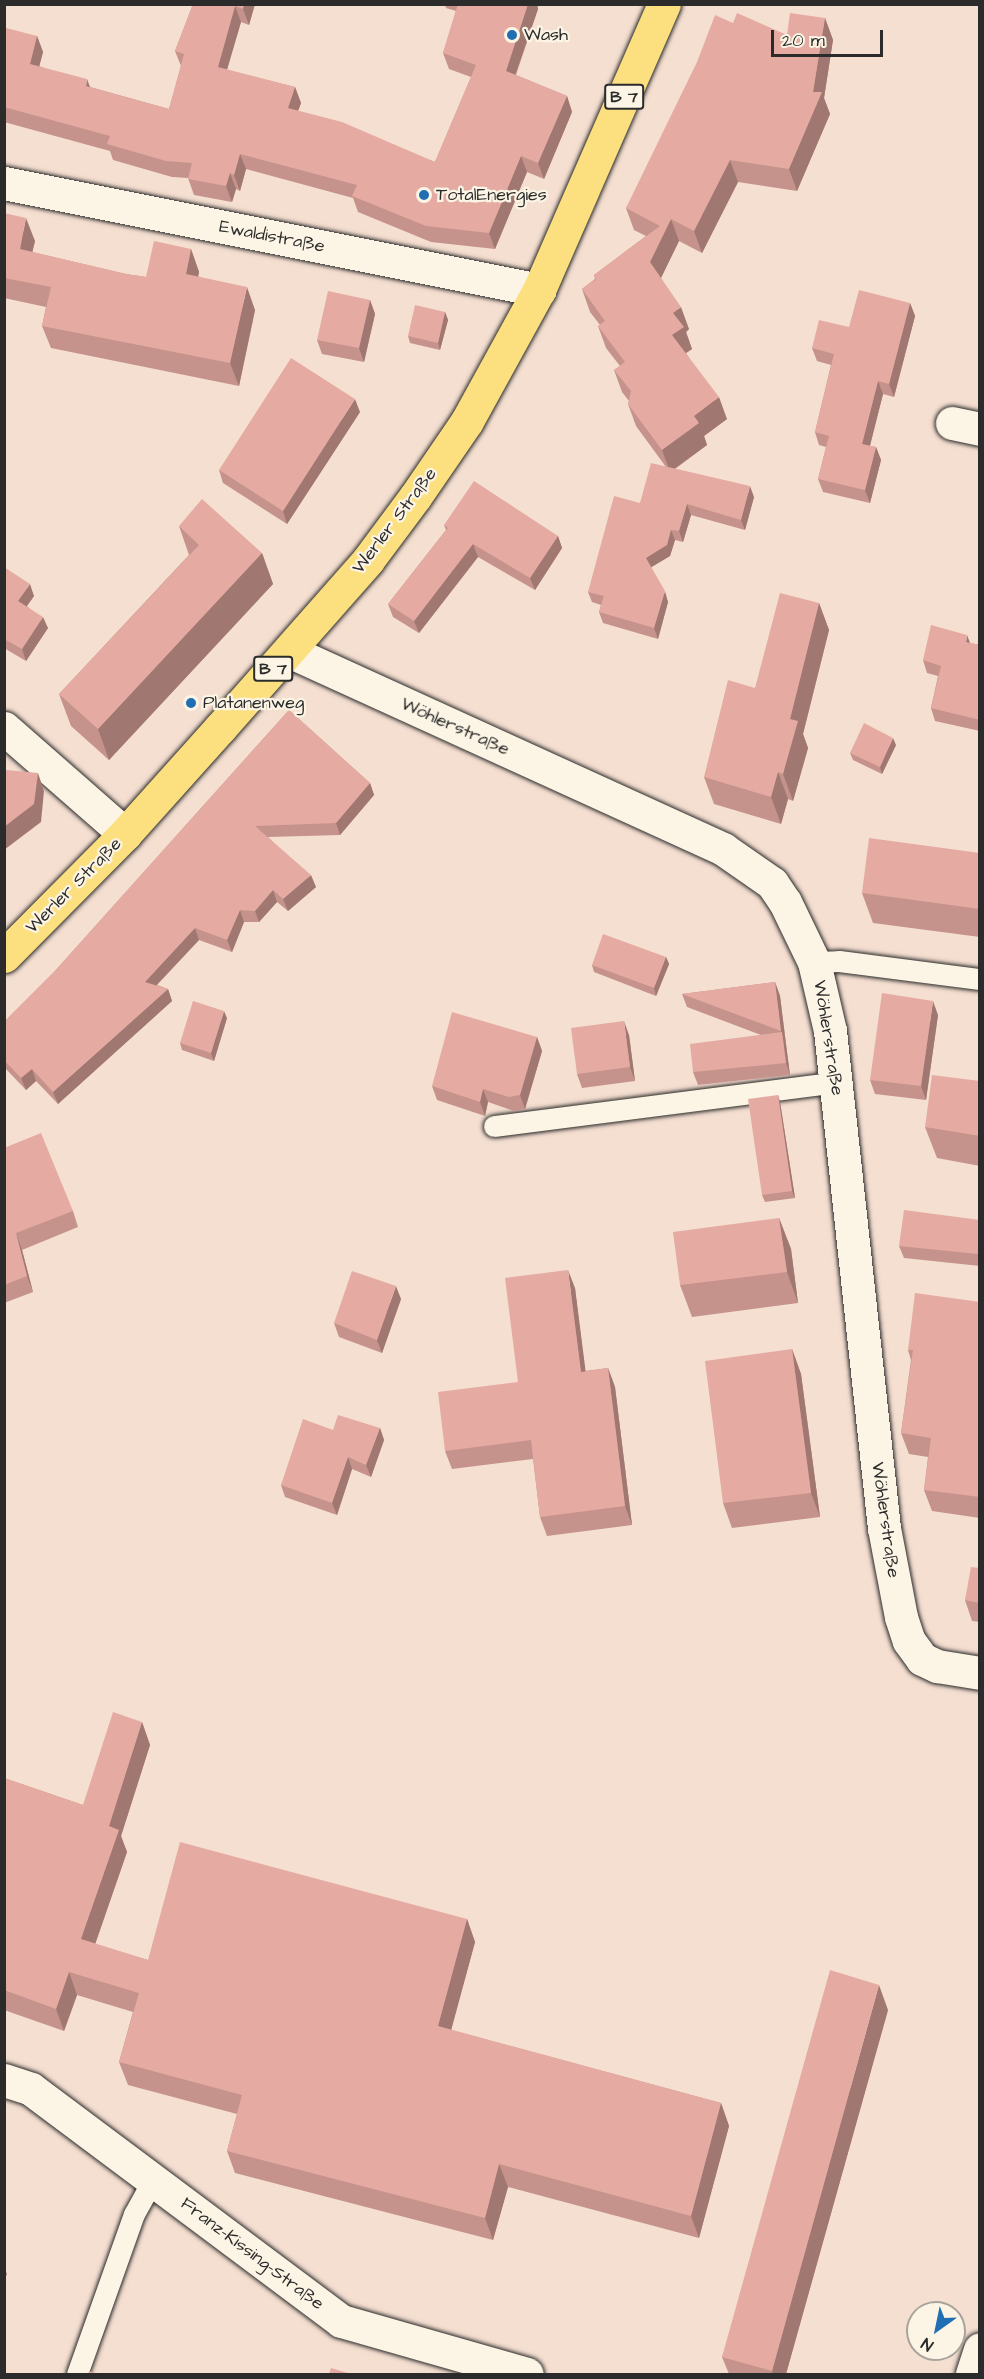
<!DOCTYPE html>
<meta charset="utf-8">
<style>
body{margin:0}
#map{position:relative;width:984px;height:2379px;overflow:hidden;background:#f5dfd1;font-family:"Architects Daughter",sans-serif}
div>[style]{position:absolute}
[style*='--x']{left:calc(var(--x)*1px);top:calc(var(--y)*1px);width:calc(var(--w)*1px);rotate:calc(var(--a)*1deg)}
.roads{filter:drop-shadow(0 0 2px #2b2b2b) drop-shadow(0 0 2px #2b2b2b)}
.lane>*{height:21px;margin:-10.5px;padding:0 10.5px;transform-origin:10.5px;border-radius:10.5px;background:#fcf5e5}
.street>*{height:33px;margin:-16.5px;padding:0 16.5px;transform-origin:16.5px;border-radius:16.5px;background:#fcf5e5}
.primary>*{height:33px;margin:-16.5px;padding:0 16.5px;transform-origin:16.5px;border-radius:16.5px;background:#fce080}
.wall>*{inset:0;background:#c5938b}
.shaded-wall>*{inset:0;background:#a07871}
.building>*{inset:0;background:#e5aba2}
.dots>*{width:16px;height:16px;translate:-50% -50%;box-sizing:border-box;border:3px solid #fcf5e5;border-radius:50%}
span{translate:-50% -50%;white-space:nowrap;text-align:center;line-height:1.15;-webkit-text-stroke:4.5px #fcf5e5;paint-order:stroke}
.shield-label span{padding:2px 4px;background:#fcf5e5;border:2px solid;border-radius:4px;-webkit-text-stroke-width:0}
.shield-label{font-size:16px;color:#2b2b2b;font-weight:700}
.poi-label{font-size:18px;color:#2b2b2b}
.left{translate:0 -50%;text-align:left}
.street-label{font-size:18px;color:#2b2b2b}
.frame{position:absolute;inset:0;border:6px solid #2b2b2b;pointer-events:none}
.north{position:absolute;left:906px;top:2301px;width:60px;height:60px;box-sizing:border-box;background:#fcf5e5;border:2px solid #a8a49b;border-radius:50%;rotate:213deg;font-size:16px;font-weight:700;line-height:24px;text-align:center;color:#2b2b2b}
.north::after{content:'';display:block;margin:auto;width:21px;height:27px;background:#1f6fb2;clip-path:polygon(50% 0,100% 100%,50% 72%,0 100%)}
.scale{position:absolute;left:771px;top:30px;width:112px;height:27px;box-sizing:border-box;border:3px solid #2b2b2b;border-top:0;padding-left:8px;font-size:18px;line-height:21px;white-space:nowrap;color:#2b2b2b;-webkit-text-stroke:4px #fcf5e5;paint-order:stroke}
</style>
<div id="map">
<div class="roads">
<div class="lane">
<div style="--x:814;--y:962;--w:25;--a:-2"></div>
<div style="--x:839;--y:961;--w:142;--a:7.3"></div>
<div style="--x:494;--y:1126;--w:345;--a:-7.3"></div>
<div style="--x:77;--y:2374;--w:170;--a:-70.4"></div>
<div style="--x:134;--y:2214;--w:39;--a:-61"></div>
</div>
<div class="street">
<div style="--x:4;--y:183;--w:546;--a:11.31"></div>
<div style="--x:952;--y:423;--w:29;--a:12"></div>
<div style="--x:289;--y:651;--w:477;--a:24.5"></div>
<div style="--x:723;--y:849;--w:60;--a:34.8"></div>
<div style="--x:772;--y:883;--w:23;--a:56"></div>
<div style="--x:785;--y:902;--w:67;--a:64.2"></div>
<div style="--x:814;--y:962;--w:71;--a:76.9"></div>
<div style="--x:830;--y:1031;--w:500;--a:83.8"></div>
<div style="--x:884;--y:1528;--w:91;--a:79.2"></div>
<div style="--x:901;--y:1617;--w:25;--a:72"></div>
<div style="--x:909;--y:1641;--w:22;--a:54"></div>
<div style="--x:922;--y:1659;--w:17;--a:25"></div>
<div style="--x:937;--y:1666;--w:44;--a:9.2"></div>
<div style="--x:4;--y:728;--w:161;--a:41.2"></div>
<div style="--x:4;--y:2080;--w:28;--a:18"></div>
<div style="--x:31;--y:2089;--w:387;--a:36.8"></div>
<div style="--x:341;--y:2321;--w:193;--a:15.9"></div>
<div style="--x:972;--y:2374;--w:26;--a:-72"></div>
</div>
<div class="primary">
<div style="--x:4;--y:956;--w:172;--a:-45.2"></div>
<div style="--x:125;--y:834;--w:144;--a:-48.1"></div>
<div style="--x:221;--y:727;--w:222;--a:-48.6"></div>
<div style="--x:368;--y:560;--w:79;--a:-53.3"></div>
<div style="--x:415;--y:497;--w:92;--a:-55.6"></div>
<div style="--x:467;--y:421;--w:149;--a:-61.2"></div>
<div style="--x:539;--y:290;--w:312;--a:-66.4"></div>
</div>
</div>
<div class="wall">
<div style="clip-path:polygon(193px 4px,255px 4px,249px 25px,241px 22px,227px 70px,295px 87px,301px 103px,298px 111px,435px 162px,471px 77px,449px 69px,443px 53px,456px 11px,446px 8px,445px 4px,537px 4px,538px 9px,516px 75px,567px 96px,572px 112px,544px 179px,527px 172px,495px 249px,431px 242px,358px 212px,353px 198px,246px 169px,240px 191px,236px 189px,232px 202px,194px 195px,188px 178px,172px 177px,113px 160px,110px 151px,4px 122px,4px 36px,37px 36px,43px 52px,39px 66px,90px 87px,169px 109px,181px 66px,175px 51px)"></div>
<div style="clip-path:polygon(825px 18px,833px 40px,824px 98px,830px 114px,797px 191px,738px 182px,702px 253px,679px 241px,661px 278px,689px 329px,686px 332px,692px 349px,686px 353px,727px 419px,704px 436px,707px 445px,675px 469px,754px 497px,745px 530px,691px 515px,683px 542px,675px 540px,670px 556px,651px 567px,668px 602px,658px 639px,603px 623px,599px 612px,601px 605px,592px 602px,588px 592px,640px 503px,666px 467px,636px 426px,628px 404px,629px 401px,622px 392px,614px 370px,620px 366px,606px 348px,598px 326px,600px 325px,590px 312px,582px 289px,595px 279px,594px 275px,646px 236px,634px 230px,626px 208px,733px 23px,787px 35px)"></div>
<div style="clip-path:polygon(4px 213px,35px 241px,32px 252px,126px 274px,146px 277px,191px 249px,199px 272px,198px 276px,255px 310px,239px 386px,51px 348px,42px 326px,46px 307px,4px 298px)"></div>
<div style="clip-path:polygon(370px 300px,375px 314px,364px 362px,322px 354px,317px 340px)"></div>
<div style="clip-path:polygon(910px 303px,915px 316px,894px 397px,883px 394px,870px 446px,876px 447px,881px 460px,870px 503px,823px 492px,818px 479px,826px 447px,819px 445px,815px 432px,831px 365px,817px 361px,812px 348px,849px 327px)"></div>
<div style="clip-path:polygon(445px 312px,448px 320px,440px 350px,410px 343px,408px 336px)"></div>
<div style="clip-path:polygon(360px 412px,287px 524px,223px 483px,219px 470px)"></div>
<div style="clip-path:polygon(444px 525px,558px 536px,562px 548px,535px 590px,478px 557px,419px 633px,393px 617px,388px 604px,446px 530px)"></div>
<div style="clip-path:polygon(179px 526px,262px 553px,273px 584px,109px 760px,71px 726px,59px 694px,189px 555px)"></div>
<div style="clip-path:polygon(4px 567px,34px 596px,27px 606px,48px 628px,26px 661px,4px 648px)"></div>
<div style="clip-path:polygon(819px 603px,829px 630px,803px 734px,808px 748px,793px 801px,788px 799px,781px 824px,714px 804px,704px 777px,755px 688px)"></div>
<div style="clip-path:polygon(970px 643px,980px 645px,980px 731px,935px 721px,931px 708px,938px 676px,927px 673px,923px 660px)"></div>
<div style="clip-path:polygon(289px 710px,370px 783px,374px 795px,340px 835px,268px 837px,316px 887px,288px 911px,277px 902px,259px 922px,244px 922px,232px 952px,199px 940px,157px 985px,168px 989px,172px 1001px,58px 1104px,36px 1081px,26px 1090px,4px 1067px,4px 1022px,54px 972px)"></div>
<div style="clip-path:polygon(896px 745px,882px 774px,853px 760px,850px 753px)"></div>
<div style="clip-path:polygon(980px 853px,980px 937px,873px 923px,862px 893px)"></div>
<div style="clip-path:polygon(666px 957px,669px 964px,656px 996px,594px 972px,592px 965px)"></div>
<div style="clip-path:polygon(775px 982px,780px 996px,790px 1075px,698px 1085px,693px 1072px,761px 1035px,687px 1007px,682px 994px)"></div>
<div style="clip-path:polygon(938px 1015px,926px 1100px,875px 1094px,870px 1080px)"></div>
<div style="clip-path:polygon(227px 1018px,214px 1061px,182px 1050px,180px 1043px)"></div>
<div style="clip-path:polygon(629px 1035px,635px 1081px,582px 1088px,577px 1074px)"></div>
<div style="clip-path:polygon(537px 1037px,542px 1051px,525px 1109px,514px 1111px,488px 1102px,485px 1116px,437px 1100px,432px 1086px)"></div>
<div style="clip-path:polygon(980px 1081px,980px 1166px,937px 1158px,925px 1127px)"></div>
<div style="clip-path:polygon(778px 1095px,780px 1102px,795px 1198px,765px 1202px,762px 1195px)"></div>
<div style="clip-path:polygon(4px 1148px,73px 1211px,78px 1227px,22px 1250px,33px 1292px,4px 1303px)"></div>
<div style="clip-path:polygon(779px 1218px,791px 1249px,798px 1303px,692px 1317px,680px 1285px)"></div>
<div style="clip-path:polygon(980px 1220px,980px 1266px,904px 1258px,899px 1246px)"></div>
<div style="clip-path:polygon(575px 1288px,585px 1371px,608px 1368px,615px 1387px,632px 1525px,547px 1536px,540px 1517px,533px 1459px,452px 1469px,445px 1451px,518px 1382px)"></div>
<div style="clip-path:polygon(401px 1299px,382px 1353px,339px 1337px,334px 1323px)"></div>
<div style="clip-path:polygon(980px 1302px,980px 1518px,932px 1511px,924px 1490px,928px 1457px,909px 1454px,901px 1433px,911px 1360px,908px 1350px)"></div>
<div style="clip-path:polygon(792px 1349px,801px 1374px,820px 1517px,732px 1528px,723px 1503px)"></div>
<div style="clip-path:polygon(380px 1428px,384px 1440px,371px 1477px,352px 1469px,337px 1515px,285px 1497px,281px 1485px,333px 1430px)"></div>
<div style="clip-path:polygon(980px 1568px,980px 1622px,972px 1621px,965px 1600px)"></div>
<div style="clip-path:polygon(142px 1722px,150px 1745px,121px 1836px,127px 1852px,95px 1944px,148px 1960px,467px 1919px,475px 1942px,451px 2030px,721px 2103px,729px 2126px,699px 2238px,508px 2187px,493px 2240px,235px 2173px,227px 2151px,237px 2114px,128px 2085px,119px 2062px,133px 2012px,77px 1995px,64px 2031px,4px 2010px,4px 1778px,83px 1805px)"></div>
<div style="clip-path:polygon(888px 2010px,786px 2374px,729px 2374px,722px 2357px)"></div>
</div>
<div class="shaded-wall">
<div style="clip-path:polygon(244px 4px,255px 4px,249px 25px,243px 9px)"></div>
<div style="clip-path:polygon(528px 4px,537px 4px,538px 9px,511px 87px,506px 71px)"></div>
<div style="clip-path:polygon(235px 6px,241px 22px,223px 83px,218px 67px)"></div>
<div style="clip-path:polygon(825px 18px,833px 40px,824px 98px,830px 114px,797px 191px,789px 169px,813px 92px)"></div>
<div style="clip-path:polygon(37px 36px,43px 52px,36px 79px,30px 64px)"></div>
<div style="clip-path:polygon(87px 79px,93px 95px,86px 86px)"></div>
<div style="clip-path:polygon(295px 87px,301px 103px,293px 124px,288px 108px)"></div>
<div style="clip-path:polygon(567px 96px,572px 112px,544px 179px,538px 163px)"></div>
<div style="clip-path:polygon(240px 154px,246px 169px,240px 191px,234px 175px)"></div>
<div style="clip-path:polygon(521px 156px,527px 172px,495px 249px,489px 233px)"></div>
<div style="clip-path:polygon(730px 160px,738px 182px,702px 253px,694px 231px)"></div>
<div style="clip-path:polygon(230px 173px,236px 189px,232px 202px,226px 186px)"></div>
<div style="clip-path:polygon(26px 218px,35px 241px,28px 271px,20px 249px)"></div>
<div style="clip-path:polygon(671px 219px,679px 241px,658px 284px,650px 262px)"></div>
<div style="clip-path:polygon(191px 249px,199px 272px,194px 296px,186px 274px)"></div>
<div style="clip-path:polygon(247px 287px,255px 310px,239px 386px,230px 363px)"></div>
<div style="clip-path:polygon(370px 300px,375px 314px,364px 362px,359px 348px)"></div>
<div style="clip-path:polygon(910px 303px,915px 316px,894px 397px,889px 384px)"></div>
<div style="clip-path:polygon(681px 307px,689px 329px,686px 332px,692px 349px,680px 357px,672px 335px,673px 313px)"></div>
<div style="clip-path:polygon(445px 312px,448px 320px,440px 350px,438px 343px)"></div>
<div style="clip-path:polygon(878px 381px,883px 394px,867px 457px,862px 444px)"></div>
<div style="clip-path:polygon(719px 397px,727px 419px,704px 436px,707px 445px,670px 472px,662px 450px,694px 416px)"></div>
<div style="clip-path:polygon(355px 399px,360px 412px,287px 524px,283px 511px)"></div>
<div style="clip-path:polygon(876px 447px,881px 460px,870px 503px,865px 490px)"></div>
<div style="clip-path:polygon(750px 486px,754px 497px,745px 530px,741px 520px)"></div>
<div style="clip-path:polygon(687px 504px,691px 515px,683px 542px,679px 531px)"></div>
<div style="clip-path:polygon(671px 530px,675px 540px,670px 556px,650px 568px,646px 558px)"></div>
<div style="clip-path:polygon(558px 536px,562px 548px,535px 590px,530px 578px)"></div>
<div style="clip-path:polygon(473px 544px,478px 557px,419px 633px,414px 621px)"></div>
<div style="clip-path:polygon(262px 553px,273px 584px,109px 760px,98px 729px)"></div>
<div style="clip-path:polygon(30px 584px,34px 596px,22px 613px,18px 601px)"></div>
<div style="clip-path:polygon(665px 591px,668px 602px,658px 639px,654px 628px)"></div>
<div style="clip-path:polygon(819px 603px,829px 630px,803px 734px,808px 748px,793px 801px,783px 774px,790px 719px)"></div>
<div style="clip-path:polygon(43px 617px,48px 628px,26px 661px,22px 649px)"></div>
<div style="clip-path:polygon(967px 635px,972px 648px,966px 642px)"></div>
<div style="clip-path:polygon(893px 738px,896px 745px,882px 774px,880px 767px)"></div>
<div style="clip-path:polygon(778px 772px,788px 799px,781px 824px,771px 797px)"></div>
<div style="clip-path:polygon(38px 773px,44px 791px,41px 822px,4px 850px,4px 827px)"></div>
<div style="clip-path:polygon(370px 783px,374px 795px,340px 835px,336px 823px)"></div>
<div style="clip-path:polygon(311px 875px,316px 887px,288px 911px,283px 899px)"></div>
<div style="clip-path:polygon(273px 890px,277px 902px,259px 922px,255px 911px)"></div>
<div style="clip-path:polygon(240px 910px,244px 922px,232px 952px,227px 940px)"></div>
<div style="clip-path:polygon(195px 928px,199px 940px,149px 993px,145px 982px)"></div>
<div style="clip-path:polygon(666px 957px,669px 964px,656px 996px,654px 988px)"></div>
<div style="clip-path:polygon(775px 982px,780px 996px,786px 1045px,781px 1031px)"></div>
<div style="clip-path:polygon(168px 989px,172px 1001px,58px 1104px,53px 1092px)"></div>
<div style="clip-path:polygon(933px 1001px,938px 1015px,926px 1100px,921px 1086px)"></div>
<div style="clip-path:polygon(224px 1011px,227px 1018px,214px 1061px,211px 1053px)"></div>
<div style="clip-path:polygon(624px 1021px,629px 1035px,635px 1081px,630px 1067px)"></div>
<div style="clip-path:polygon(782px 1032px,786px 1045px,790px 1075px,786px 1063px)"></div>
<div style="clip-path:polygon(537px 1037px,542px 1051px,525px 1109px,520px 1095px)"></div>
<div style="clip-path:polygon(32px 1069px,36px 1081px,26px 1090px,21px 1078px)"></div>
<div style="clip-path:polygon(483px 1089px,488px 1102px,485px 1116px,480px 1102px)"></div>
<div style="clip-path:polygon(778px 1095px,780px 1102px,795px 1198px,792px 1191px)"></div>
<div style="clip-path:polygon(779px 1218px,791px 1249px,798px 1303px,787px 1272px)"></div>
<div style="clip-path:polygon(16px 1233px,22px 1250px,33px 1292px,27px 1276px)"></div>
<div style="clip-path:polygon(568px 1270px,575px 1288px,588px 1390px,581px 1372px)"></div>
<div style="clip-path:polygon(396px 1286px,401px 1299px,382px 1353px,377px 1340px)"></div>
<div style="clip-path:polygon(792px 1349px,801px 1374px,820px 1517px,811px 1493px)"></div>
<div style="clip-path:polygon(608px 1368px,615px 1387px,632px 1525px,625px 1506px)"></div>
<div style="clip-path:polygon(380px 1428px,384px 1440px,371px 1477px,366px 1465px)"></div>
<div style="clip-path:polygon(348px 1457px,352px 1469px,337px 1515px,332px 1503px)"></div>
<div style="clip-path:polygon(142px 1722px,150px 1745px,121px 1836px,127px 1852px,89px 1962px,81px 1939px,109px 1826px)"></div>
<div style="clip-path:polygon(467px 1919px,475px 1942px,446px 2049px,438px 2026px)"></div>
<div style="clip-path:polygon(69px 1972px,77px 1995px,64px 2031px,56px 2009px)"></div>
<div style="clip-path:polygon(879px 1985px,888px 2010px,786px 2374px,773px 2374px,772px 2371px)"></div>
<div style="clip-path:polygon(721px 2103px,729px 2126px,699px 2238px,691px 2216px)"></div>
<div style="clip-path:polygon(499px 2164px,508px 2187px,493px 2240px,485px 2218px)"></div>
<div style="clip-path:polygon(4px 2268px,7px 2274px,4px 2281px)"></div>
</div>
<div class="building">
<div style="clip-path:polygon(193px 4px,244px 4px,243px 9px,235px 6px,218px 67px,295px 87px,288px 108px,342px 122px,435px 162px,476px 65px,443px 53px,458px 4px,528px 4px,506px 71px,567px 96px,538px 163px,521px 156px,489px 233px,426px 226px,352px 196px,357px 185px,240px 154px,234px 175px,230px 173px,226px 186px,188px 179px,192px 163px,166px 161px,107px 144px,110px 136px,4px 107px,4px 36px,6px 28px,37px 36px,30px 64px,87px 79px,86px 86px,169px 109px,184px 54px,175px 51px)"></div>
<div style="clip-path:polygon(737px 13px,787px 35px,790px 13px,825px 18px,813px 92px,822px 92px,789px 169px,730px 160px,694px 231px,671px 219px,650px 262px,681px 307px,673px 313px,684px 327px,672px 335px,719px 397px,694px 416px,699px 423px,662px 450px,628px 404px,631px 391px,614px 370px,625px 362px,598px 326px,605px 321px,582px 289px,596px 279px,594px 275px,660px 226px,626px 208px,697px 62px,715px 15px,733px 23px)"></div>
<div style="clip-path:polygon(4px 213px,26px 218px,20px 249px,126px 274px,146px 277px,154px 241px,191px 249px,186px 274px,247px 287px,230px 363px,42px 326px,51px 287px,4px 278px)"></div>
<div style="clip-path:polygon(859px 290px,910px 303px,889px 384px,878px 381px,862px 444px,876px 447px,865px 490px,818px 479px,829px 436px,815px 432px,834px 354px,812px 348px,819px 320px,849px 327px)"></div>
<div style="clip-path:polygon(328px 291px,370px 300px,359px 348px,317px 340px)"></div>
<div style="clip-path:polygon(415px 305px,445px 312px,438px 343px,408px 336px)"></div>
<div style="clip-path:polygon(291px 358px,355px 399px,283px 511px,219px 470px)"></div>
<div style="clip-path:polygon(651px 463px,750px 486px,741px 520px,687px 504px,679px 531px,671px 530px,667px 545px,646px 558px,665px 591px,654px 628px,599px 612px,604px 596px,588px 592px,614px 496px,640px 503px)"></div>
<div style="clip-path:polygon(474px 481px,558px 536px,530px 578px,473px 544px,414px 621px,388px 604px,448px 528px,444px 525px)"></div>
<div style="clip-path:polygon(202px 499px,262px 553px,98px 729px,59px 694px,199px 545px,179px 526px)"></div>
<div style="clip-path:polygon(4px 567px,30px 584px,18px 601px,43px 617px,22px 649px,4px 639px)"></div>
<div style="clip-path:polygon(780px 593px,819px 603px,790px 719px,798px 721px,783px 774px,778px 772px,771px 797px,704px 777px,728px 680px,755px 688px)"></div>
<div style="clip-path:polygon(931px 625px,967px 635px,966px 642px,980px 645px,980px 720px,931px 708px,941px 666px,923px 660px)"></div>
<div style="clip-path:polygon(289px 710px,370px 783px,336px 823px,255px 826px,311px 875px,283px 899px,273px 890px,255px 911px,240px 910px,227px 940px,195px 928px,145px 982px,168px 989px,53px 1092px,32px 1069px,21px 1078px,4px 1060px,4px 1022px,54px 972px)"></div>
<div style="clip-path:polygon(864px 723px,893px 738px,880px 767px,850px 753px)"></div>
<div style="clip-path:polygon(7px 770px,38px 773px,34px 804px,4px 827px,4px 771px)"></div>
<div style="clip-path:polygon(869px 838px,980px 853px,980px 909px,862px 893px)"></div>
<div style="clip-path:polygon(603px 934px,666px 957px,654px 988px,592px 965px)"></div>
<div style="clip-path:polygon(775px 982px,781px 1031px,682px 994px)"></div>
<div style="clip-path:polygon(882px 993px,933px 1001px,921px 1086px,870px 1080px)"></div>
<div style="clip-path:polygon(193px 1001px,224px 1011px,211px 1053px,180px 1043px)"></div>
<div style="clip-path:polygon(452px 1012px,537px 1037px,520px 1095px,509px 1097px,483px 1089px,480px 1102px,432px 1086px)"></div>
<div style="clip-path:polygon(624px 1021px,630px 1067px,577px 1074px,571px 1028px)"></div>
<div style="clip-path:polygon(782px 1032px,786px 1063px,693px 1072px,690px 1044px)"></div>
<div style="clip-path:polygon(932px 1075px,980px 1081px,980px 1136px,925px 1127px)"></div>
<div style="clip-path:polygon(778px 1095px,792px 1191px,762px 1195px,748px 1099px)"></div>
<div style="clip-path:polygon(41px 1133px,73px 1211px,16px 1233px,27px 1276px,4px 1285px,4px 1148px)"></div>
<div style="clip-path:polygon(904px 1210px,980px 1220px,980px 1241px,978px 1254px,899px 1246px)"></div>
<div style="clip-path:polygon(779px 1218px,787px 1272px,680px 1285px,673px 1232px)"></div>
<div style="clip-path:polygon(568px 1270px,581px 1372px,608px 1368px,625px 1506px,540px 1517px,531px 1440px,445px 1451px,438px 1392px,518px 1382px,505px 1278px)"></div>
<div style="clip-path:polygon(352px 1271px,396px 1286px,377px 1340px,334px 1323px)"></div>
<div style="clip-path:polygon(915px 1293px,980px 1302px,978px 1319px,980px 1319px,980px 1497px,924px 1490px,931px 1438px,901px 1433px,913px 1350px,908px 1350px)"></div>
<div style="clip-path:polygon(792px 1349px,811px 1493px,723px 1503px,705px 1361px)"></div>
<div style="clip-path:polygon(338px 1415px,380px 1428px,366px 1465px,348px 1457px,332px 1503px,281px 1485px,303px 1419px,333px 1430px)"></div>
<div style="clip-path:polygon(971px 1567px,980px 1568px,980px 1603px,965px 1600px)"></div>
<div style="clip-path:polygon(113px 1712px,142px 1722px,109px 1826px,119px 1830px,81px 1939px,148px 1960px,180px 1842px,467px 1919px,438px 2026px,721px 2103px,691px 2216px,499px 2164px,485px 2218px,227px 2151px,242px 2095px,119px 2062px,139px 1993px,69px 1972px,56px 2009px,4px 1990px,4px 1778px,83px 1805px)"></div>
<div style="clip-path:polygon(830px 1970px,879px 1985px,772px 2371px,722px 2357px)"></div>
<div style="clip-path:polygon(331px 2368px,351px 2374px,329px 2374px)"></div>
<div style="clip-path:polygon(89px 2371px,98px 2374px,88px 2374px)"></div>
</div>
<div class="dots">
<div style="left:512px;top:35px;background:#1f6fb2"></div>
<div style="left:424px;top:195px;background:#1f6fb2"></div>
<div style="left:191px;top:703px;background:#1f6fb2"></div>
</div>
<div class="shield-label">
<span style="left:624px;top:97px">B 7</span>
<span style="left:273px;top:669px">B 7</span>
</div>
<div class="poi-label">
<span class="left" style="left:524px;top:35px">Wash</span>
<span class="left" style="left:436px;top:195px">TotalEnergies</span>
<span class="left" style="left:203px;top:703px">Platanenweg</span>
</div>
<div class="street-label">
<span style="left:272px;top:237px;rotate:11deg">Ewaldistraße</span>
<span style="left:395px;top:521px;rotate:-53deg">Werler Straße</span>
<span style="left:455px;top:727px;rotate:24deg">Wöhlerstraße</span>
<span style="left:74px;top:886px;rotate:-45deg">Werler Straße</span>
<span style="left:828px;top:1038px;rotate:81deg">Wöhlerstraße</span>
<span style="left:885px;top:1520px;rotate:82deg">Wöhlerstraße</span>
<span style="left:252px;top:2254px;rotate:37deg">Franz-Kissing-Straße</span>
</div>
<div class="frame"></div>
<div class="north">N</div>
<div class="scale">20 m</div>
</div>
